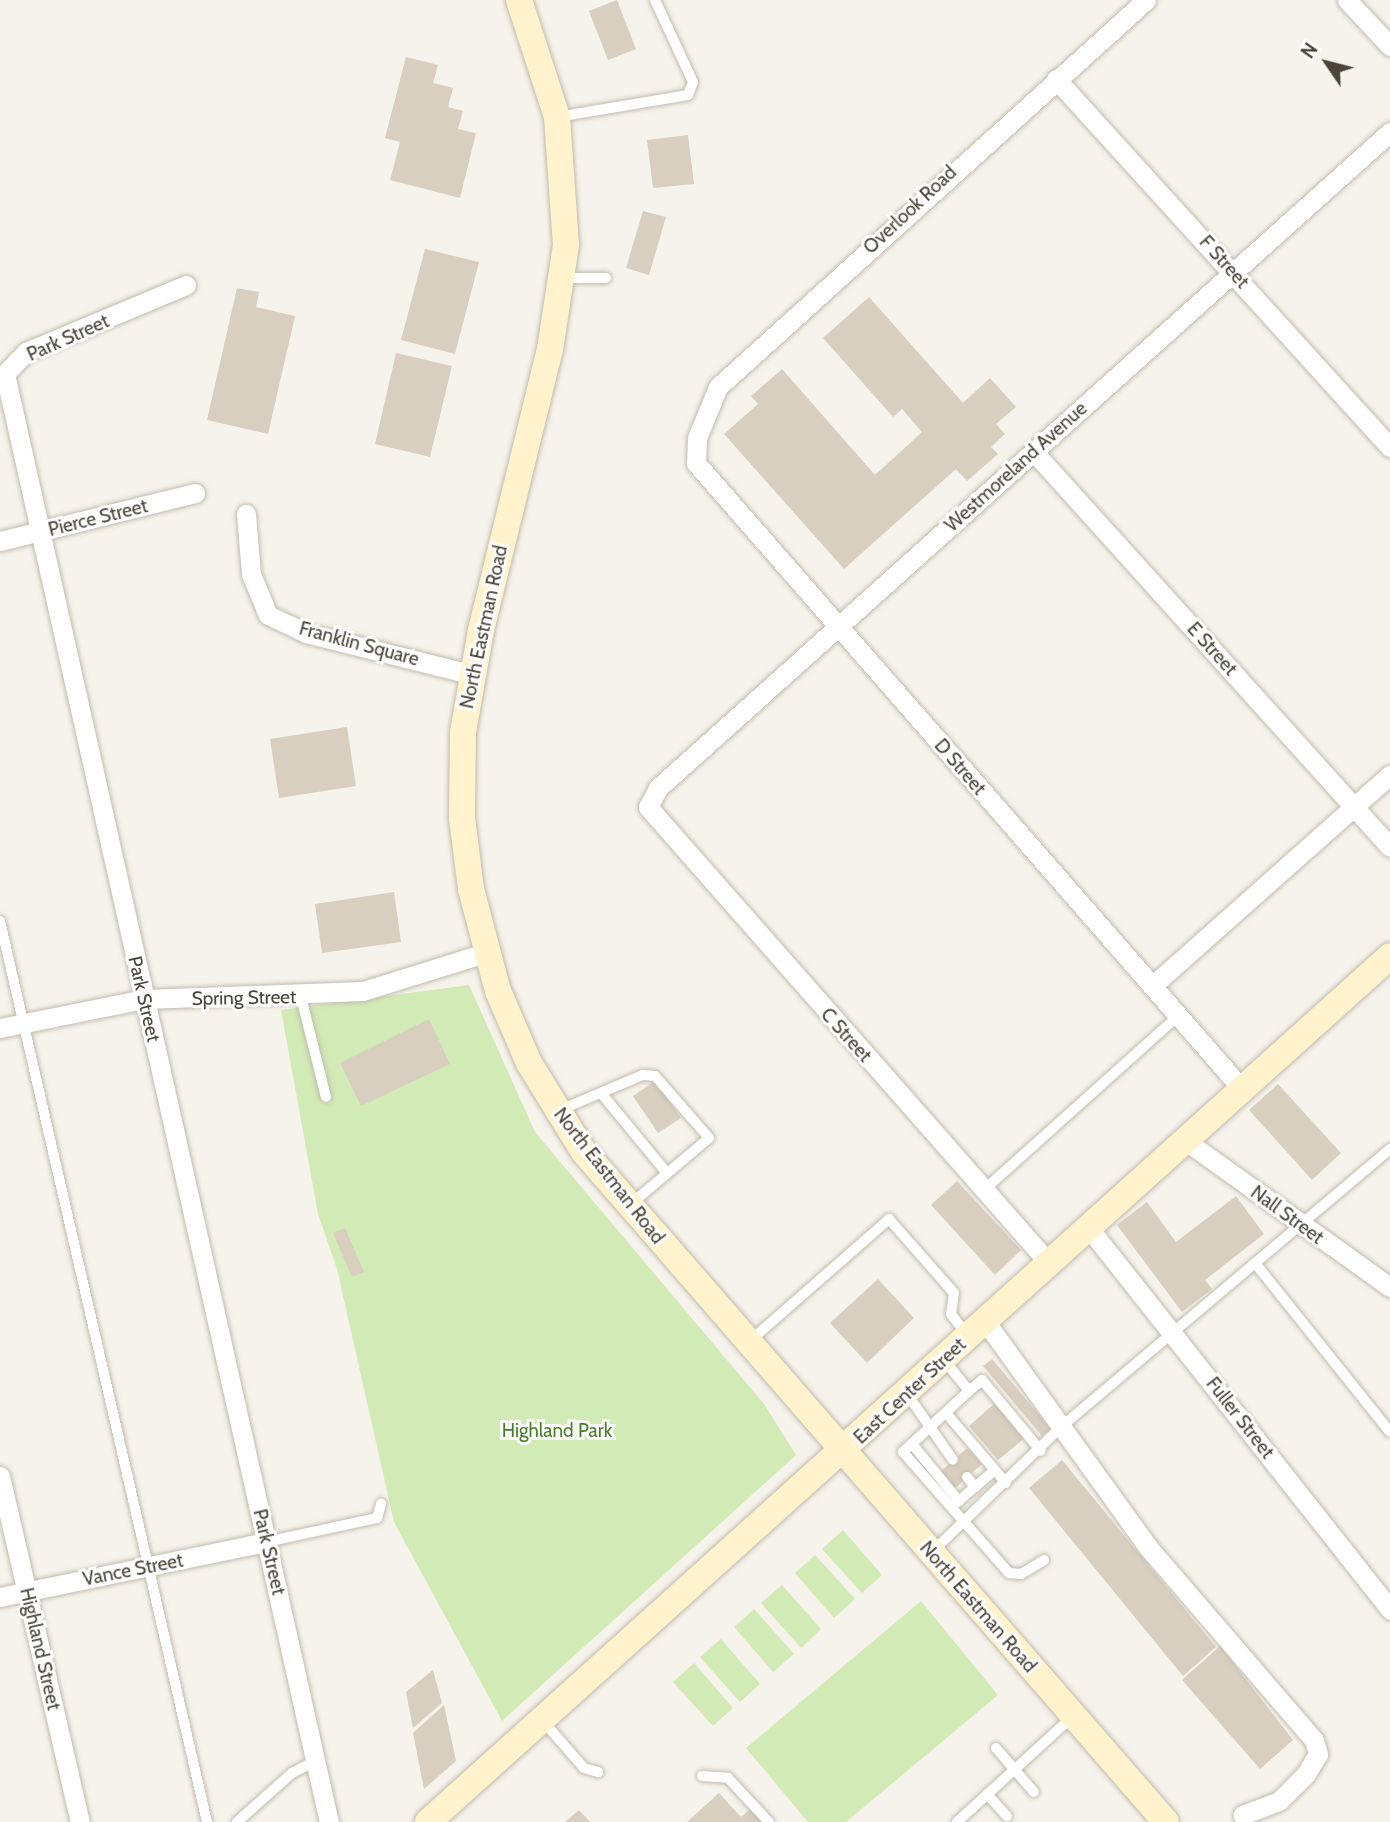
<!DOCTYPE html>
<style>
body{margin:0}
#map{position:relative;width:1390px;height:1822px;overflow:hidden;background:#f6f3ec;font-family:Cabin,sans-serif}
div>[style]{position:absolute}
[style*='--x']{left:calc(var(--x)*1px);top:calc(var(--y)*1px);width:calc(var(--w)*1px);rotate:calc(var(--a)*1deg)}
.green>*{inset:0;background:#d2eab5}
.building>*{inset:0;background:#d8cfc1}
.roads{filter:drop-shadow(0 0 2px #c2bbae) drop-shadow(0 0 2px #c2bbae)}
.lane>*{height:10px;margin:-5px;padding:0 5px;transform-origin:5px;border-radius:5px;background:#fff}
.street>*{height:19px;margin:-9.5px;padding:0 9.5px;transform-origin:9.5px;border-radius:9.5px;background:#fff}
.secondary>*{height:26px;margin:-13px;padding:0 13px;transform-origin:13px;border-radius:13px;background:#fff3cd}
span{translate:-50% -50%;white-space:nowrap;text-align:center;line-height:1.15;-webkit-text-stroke:6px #fff;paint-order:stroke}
.street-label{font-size:19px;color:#4b4439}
.park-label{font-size:19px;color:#4a7f2a}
.north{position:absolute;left:1292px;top:28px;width:70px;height:70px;-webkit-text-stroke:5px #fff;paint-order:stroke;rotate:305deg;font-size:19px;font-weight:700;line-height:28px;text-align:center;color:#4b4439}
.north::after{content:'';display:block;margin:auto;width:24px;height:32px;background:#4b4439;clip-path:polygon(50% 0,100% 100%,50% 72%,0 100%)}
</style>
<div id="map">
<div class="green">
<div style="clip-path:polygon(469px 985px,535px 1132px,764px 1404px,796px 1455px,502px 1721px,394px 1522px,337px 1269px,318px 1214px,281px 1010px)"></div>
<div style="clip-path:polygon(843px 1530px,882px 1575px,862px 1593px,822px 1549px)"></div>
<div style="clip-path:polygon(815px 1555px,855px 1599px,834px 1618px,795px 1573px)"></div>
<div style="clip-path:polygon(782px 1585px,821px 1629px,801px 1648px,761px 1603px)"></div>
<div style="clip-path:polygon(921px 1601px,998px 1695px,846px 1822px,808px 1822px,746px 1748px)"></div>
<div style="clip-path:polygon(754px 1609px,794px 1654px,773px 1672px,734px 1627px)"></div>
<div style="clip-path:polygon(721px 1639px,760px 1684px,740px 1702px,700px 1657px)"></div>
<div style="clip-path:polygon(694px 1663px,733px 1708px,713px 1726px,673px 1682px)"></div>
</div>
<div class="building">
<div style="clip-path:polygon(617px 0,636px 49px,608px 60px,589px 11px)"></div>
<div style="clip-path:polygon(406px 57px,438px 65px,433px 83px,453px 88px,448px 107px,463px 111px,458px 129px,476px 133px,460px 198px,390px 180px,400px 142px,385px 138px)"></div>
<div style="clip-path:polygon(688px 135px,694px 184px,653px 188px,647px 140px)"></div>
<div style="clip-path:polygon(643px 211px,666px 217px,649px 275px,626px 268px)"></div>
<div style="clip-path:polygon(425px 249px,479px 262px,455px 354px,401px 340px)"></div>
<div style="clip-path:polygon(237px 288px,259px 292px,256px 307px,295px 316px,268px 434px,207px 420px)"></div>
<div style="clip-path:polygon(869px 297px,963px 403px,990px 378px,1016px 407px,996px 424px,1005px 434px,991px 447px,998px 454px,967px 481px,956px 469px,844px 569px,724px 434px,758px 404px,751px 396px,782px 369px,875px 475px,922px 432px,902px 409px,893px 417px,823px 338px)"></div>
<div style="clip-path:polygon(396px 353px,452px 366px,430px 457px,375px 444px)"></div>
<div style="clip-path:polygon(347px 727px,356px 786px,279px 798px,270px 739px)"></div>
<div style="clip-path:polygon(394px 892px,401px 942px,322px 953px,315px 904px)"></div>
<div style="clip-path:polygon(429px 1019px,450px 1064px,361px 1106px,340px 1063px)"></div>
<div style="clip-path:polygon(655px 1081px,681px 1118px,658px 1133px,633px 1096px)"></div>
<div style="clip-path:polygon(1278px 1084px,1341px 1153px,1312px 1180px,1249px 1110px)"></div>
<div style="clip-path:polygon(957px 1181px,1021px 1250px,995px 1275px,931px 1205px)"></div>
<div style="clip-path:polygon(1236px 1196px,1264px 1234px,1205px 1280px,1212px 1289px,1182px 1312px,1117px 1225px,1147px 1202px,1176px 1242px)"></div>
<div style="clip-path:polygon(345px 1228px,364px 1272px,352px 1277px,333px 1233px)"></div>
<div style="clip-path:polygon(878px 1279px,914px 1318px,867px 1363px,830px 1323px)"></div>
<div style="clip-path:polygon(992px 1359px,1051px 1429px,1042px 1436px,983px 1366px)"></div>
<div style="clip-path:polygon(995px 1403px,1025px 1438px,998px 1460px,969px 1426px)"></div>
<div style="clip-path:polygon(967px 1448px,982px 1464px,954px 1489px,939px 1473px)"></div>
<div style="clip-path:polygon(1062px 1460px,1216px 1647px,1183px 1676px,1029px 1488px)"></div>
<div style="clip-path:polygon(1220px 1646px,1293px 1740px,1260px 1769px,1182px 1680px)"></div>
<div style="clip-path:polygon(433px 1670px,442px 1703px,413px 1728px,406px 1692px)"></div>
<div style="clip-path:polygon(444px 1705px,456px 1761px,424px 1789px,413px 1733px)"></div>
<div style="clip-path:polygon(719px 1793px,741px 1817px,749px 1810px,765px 1822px,687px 1822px)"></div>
<div style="clip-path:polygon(579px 1810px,590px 1822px,565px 1822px)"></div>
</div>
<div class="roads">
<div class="lane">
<div style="--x:557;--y:117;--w:133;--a:-9.5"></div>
<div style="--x:688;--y:95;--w:14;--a:-69"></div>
<div style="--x:693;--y:82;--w:90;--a:-114.9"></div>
<div style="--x:562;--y:278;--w:44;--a:0"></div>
<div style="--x:0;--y:921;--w:924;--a:77.06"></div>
<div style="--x:301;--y:997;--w:103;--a:76"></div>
<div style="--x:601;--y:1093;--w:104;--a:50.5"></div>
<div style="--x:560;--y:1110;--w:90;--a:-22.9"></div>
<div style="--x:643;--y:1075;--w:12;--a:5"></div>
<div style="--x:655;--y:1076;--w:82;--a:48.9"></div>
<div style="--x:709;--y:1138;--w:101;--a:139.8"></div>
<div style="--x:984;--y:1190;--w:261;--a:-41.9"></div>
<div style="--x:1255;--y:1263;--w:216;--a:51.4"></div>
<div style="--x:751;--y:1340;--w:184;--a:-41.2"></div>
<div style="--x:889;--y:1219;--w:98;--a:48.7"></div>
<div style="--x:954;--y:1293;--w:21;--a:98"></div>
<div style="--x:951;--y:1314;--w:25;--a:53"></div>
<div style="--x:945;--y:1361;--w:38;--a:51"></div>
<div style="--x:969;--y:1391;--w:90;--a:137.3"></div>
<div style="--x:903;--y:1452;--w:161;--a:48.8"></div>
<div style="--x:1009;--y:1573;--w:12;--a:5"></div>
<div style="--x:1021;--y:1574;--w:27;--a:-31"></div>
<div style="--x:969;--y:1391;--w:17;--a:-40"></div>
<div style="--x:982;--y:1380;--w:92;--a:50.3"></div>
<div style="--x:907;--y:1394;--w:80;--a:55.1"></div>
<div style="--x:946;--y:1413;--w:92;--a:49.4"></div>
<div style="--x:912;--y:1444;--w:74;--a:50.5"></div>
<div style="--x:967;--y:1477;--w:13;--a:51"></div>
<div style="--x:955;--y:1504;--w:52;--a:-40.4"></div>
<div style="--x:266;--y:1542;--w:114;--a:-12.2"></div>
<div style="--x:377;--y:1518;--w:15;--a:-74"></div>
<div style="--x:934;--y:1550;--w:177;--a:-44.1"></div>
<div style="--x:1061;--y:1427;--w:431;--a:-40.2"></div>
<div style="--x:543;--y:1721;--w:62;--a:48.9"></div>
<div style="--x:584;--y:1768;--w:15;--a:16"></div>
<div style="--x:996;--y:1748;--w:58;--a:49.2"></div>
<div style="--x:702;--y:1776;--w:26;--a:4"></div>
<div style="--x:728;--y:1778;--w:60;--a:47"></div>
<div style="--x:987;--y:1794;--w:30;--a:48"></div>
<div style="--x:237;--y:1822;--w:74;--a:-41.7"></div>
<div style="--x:292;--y:1773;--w:27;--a:-27"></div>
<div style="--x:957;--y:1822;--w:157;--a:-42.4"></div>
</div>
<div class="street">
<div style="--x:1146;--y:0;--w:577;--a:137.88"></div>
<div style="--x:718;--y:387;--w:55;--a:112.4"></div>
<div style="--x:697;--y:438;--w:25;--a:92"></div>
<div style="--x:696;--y:463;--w:831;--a:48.9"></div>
<div style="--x:1347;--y:0;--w:63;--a:46.9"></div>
<div style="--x:1056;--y:79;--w:497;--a:47.8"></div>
<div style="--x:186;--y:285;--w:173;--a:157.3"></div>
<div style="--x:26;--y:352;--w:30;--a:134"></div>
<div style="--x:5;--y:374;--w:1484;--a:77.39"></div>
<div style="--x:1033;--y:451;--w:533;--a:47.96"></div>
<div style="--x:246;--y:514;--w:60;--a:85.2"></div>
<div style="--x:251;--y:574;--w:44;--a:67.5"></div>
<div style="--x:268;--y:615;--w:42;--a:25.3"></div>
<div style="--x:306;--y:633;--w:170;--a:14"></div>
<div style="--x:0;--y:541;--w:201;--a:-13.8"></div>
<div style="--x:1152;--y:986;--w:318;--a:-41.6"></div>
<div style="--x:0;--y:1028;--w:147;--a:-11.4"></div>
<div style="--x:144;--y:999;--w:219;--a:-2.1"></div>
<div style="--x:363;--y:991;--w:128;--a:-17.3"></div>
<div style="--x:1186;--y:1141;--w:251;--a:35.6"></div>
<div style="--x:1088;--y:1227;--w:488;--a:51.7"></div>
<div style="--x:1048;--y:1262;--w:606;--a:-131.32"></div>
<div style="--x:648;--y:807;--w:21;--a:-62"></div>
<div style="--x:658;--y:788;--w:983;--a:-41.87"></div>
<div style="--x:985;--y:1321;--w:277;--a:54.2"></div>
<div style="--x:1147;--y:1546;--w:256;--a:49.3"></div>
<div style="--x:1314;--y:1740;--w:15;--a:74"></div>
<div style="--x:1318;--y:1754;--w:23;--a:121"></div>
<div style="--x:1306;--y:1774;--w:38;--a:135"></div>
<div style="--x:1279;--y:1801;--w:39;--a:159"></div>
<div style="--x:0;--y:1476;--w:355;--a:77"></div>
<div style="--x:0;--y:1597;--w:272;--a:-11.7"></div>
</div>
<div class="secondary">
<div style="--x:519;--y:0;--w:123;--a:72"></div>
<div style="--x:557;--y:117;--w:128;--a:86"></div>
<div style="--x:566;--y:245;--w:105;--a:98.7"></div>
<div style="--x:550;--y:349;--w:289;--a:103.8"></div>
<div style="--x:481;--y:630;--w:104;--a:100"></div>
<div style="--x:463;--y:732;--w:86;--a:90.7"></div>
<div style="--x:462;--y:818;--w:72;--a:82.8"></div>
<div style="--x:471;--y:889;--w:106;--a:75.2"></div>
<div style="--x:498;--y:991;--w:78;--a:66.7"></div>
<div style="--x:529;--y:1063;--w:105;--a:58.3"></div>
<div style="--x:584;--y:1152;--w:887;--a:49.02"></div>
<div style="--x:428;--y:1822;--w:1294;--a:-41.99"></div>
</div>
</div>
<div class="street-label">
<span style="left:910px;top:210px;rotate:-43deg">Overlook Road</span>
<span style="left:1224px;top:262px;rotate:48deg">F Street</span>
<span style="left:68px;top:338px;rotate:-24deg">Park Street</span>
<span style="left:1016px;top:467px;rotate:-42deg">Westmoreland Avenue</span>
<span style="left:98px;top:518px;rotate:-14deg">Pierce Street</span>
<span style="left:484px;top:627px;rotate:-78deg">North Eastman Road</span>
<span style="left:359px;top:644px;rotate:15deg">Franklin Square</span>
<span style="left:1212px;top:649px;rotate:48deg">E Street</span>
<span style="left:960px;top:767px;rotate:49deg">D Street</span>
<span style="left:244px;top:998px;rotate:-1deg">Spring Street</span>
<span style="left:144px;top:999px;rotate:77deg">Park Street</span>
<span style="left:846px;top:1035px;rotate:48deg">C Street</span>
<span style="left:609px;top:1176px;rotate:52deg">North Eastman Road</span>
<span style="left:1287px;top:1215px;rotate:36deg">Nall Street</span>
<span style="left:910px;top:1391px;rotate:-43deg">East Center Street</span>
<span style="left:1240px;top:1418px;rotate:52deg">Fuller Street</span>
<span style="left:269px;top:1552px;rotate:77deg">Park Street</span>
<span style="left:133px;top:1570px;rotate:-11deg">Vance Street</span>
<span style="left:978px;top:1607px;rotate:49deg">North Eastman Road</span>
<span style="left:40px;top:1649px;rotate:77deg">Highland Street</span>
</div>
<div class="park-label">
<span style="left:557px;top:1431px">Highland Park</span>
</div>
<div class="north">N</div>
</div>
